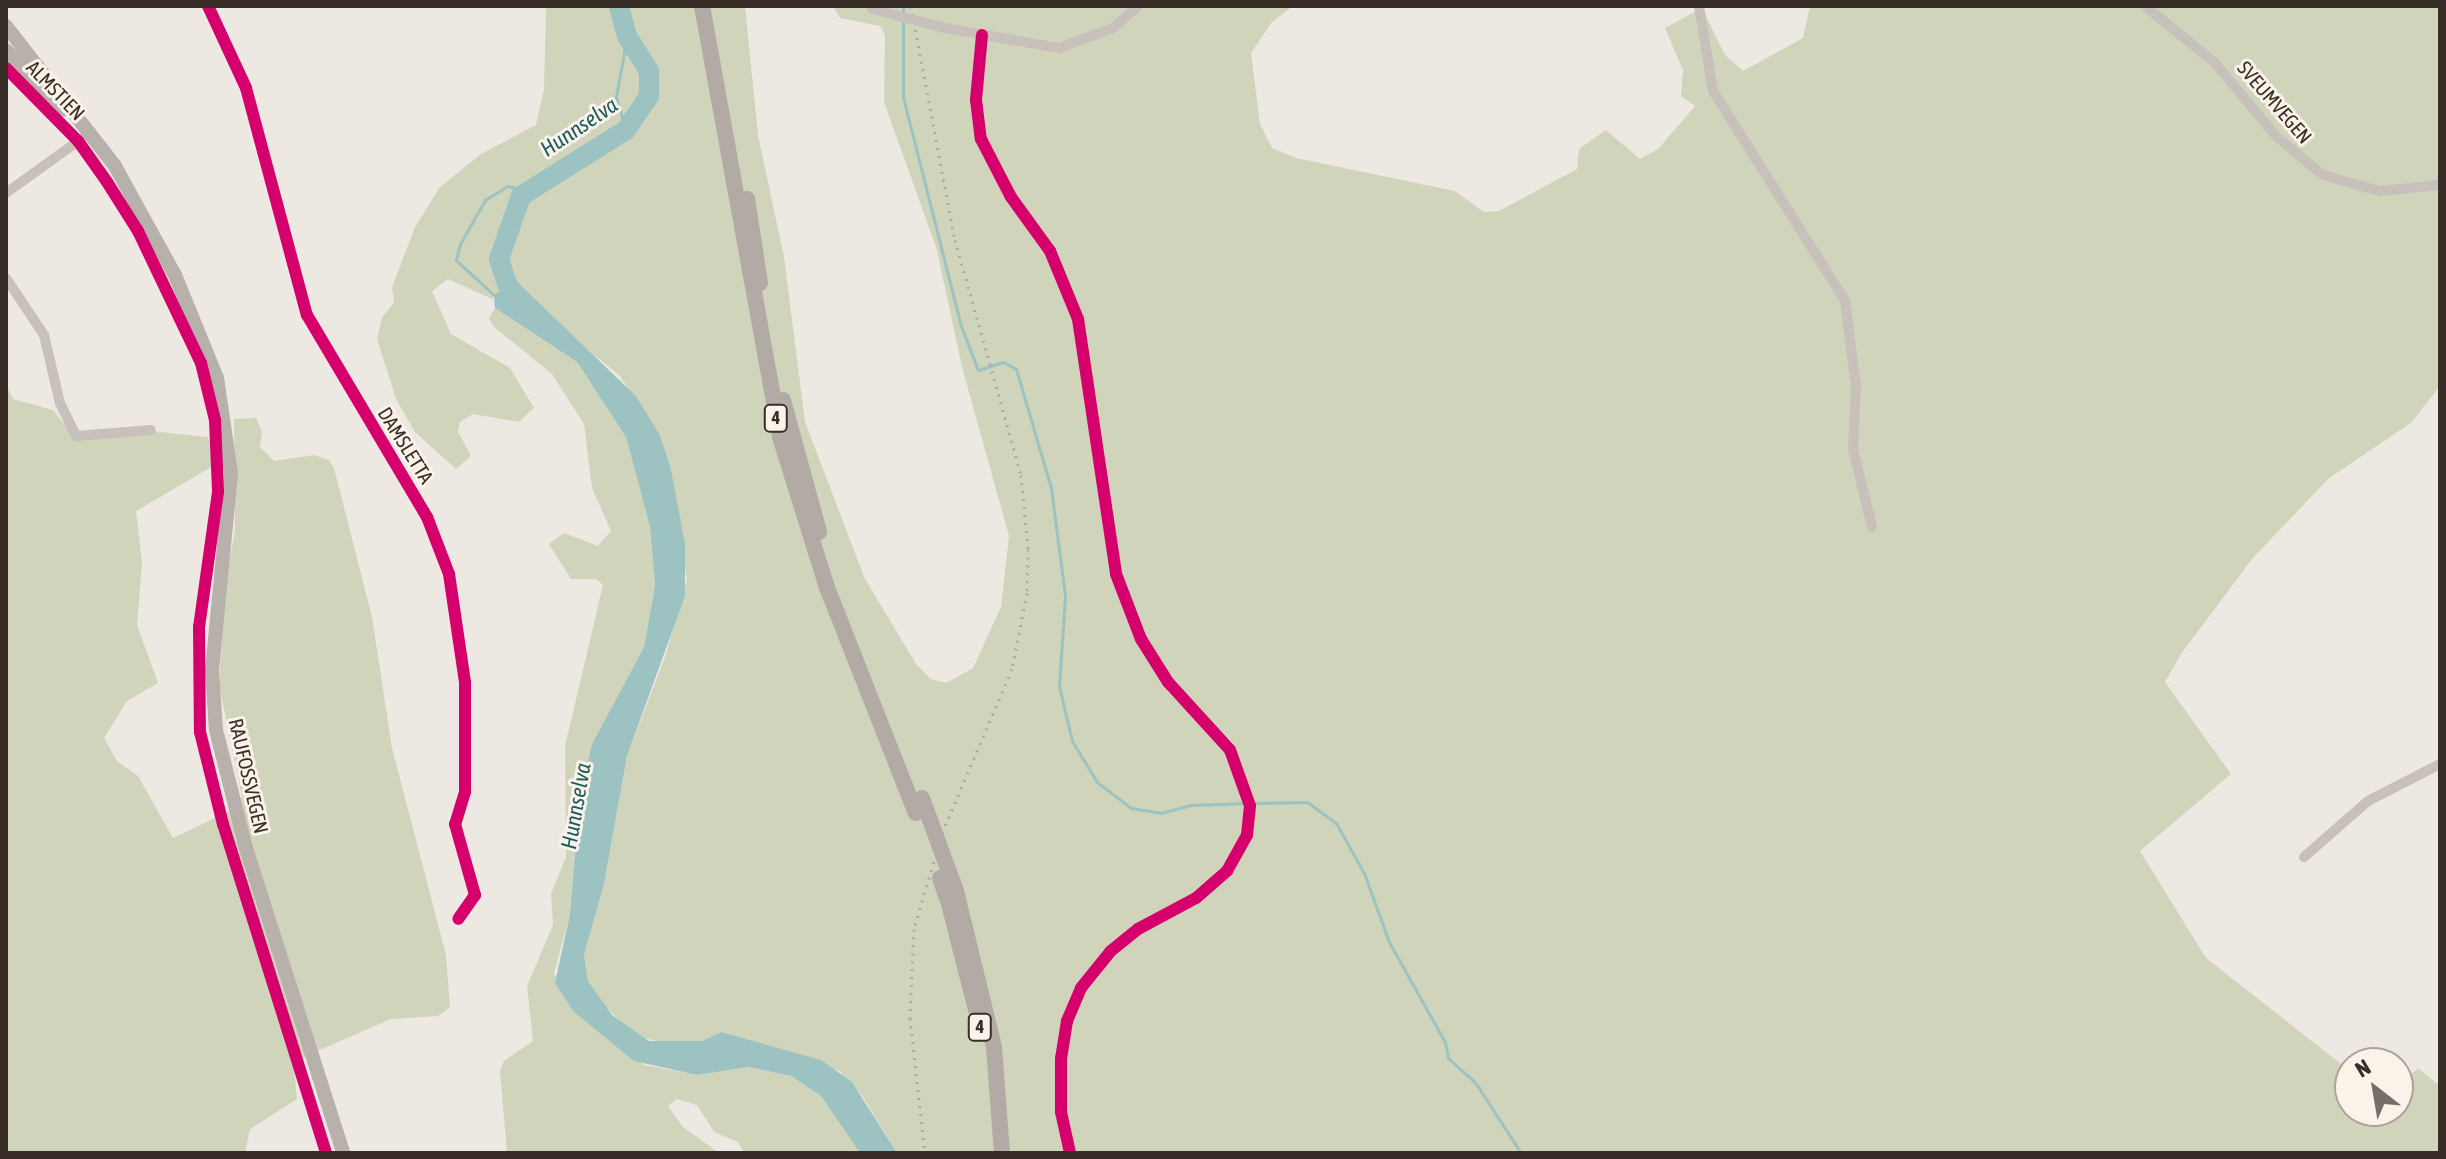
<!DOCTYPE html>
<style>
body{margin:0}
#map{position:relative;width:2446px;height:1159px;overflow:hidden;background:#eee8e2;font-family:"Asap Condensed",sans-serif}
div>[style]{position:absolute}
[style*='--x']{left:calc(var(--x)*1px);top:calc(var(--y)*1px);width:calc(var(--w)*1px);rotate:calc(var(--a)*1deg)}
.green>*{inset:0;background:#d0d4bb}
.water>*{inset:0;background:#9cc3c1}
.stream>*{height:3px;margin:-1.5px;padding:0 1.5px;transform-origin:1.5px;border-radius:1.5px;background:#9cc3c1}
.river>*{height:20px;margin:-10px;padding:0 10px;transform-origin:10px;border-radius:10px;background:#9cc3c1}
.minor>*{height:10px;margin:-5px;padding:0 5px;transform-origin:5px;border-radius:5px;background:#c8c0ba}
.secondary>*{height:14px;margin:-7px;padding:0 7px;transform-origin:7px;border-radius:7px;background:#b8b0ab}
.trunk>*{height:16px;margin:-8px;padding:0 8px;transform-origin:8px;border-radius:8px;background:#b2aaa5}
.rail>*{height:3px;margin-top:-1.5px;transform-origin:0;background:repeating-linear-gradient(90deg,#afa9a5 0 2px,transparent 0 8px)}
.minor-bridge>*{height:10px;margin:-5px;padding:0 5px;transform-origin:5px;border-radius:5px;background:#c8c0ba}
.trunk-bridge>*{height:16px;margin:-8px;padding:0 8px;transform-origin:8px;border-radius:8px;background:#b2aaa5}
.cycleway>*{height:12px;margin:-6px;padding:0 6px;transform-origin:6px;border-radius:6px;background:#d6006c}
span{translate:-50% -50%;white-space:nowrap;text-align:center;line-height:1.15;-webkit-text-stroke:6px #fbf2e9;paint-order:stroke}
.shield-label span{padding:2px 6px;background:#fbf2e9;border:2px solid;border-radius:6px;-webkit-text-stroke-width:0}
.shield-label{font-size:18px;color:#392d28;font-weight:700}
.street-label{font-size:20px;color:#392d28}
.water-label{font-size:22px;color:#1a5c5e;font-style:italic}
.frame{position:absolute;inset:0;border:8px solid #392d28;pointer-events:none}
.north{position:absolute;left:2334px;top:1047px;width:80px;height:80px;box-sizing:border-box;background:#fbf2e9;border:2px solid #ada39c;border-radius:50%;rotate:329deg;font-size:22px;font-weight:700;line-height:32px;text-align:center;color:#392d28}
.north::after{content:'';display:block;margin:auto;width:28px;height:36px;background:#786e69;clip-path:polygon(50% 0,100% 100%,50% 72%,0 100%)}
</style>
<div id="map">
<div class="green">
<div style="clip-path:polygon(546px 6px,745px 6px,758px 135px,784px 257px,805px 422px,865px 579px,916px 664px,931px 679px,946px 683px,973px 668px,1001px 607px,1009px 536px,962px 367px,937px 250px,884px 102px,885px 35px,880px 26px,840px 18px,833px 6px,1293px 6px,1272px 22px,1251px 53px,1260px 124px,1272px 148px,1296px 158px,1455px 191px,1484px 212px,1499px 211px,1577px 169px,1579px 149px,1606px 130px,1640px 159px,1658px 149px,1695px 106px,1681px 96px,1683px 70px,1665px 28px,1702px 8px,1725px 55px,1743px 71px,1803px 38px,1810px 6px,2440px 6px,2440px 386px,2412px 422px,2328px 479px,2252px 559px,2181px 654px,2165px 682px,2231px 774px,2140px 851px,2206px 958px,2350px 1071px,2350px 1111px,2398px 1111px,2398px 1073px,2407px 1078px,2418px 1068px,2440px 1086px,2440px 1153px,897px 1153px,861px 1094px,839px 1071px,721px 1032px,702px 1041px,670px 1044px,635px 1036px,602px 1003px,588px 981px,584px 955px,604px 884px,627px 756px,665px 657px,687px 580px,670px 465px,660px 435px,619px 375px,556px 324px,515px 280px,492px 299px,448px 279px,432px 291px,451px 334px,510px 368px,534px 408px,519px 422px,473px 414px,460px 422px,458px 432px,471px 456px,456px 469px,415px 432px,396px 399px,377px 339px,382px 318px,394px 302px,392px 287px,415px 227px,440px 187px,481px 154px,536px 125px,544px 89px)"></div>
<div style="clip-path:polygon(495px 308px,577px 362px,626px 437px,650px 527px,655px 585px,644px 647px,592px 744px,577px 814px,570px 914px,554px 973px,573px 1011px,644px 1065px,697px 1075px,749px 1067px,791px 1076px,821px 1096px,860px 1153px,744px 1153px,738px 1142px,714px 1132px,697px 1105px,677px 1099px,668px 1106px,683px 1127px,719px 1153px,507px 1153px,500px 1070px,504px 1061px,533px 1041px,527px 986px,553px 925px,551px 894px,566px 857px,565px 746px,603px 585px,596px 579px,571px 579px,549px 544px,564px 533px,598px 546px,611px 531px,592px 488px,584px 424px,552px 374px,494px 327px,489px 318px)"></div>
<div style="clip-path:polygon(6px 384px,13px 399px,53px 410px,72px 433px,151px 431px,208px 437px,213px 453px,211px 467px,136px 511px,142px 563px,137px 625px,158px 683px,127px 701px,104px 738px,117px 761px,138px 776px,173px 838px,238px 807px,242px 797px,219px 684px,225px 588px,235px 530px,234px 419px,256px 418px,262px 432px,260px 447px,274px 461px,314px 455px,329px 460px,334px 468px,372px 617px,392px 748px,446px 955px,450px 1007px,438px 1016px,391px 1019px,299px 1059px,294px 1068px,297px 1099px,250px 1129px,245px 1153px,6px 1153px)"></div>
</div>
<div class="water">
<div style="clip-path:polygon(515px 280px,635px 395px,660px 435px,670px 465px,685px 544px,685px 596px,627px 756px,604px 884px,584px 955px,588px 981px,612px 1015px,649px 1041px,702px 1041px,721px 1032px,821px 1060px,852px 1082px,897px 1153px,860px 1153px,821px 1096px,791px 1076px,749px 1067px,697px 1075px,634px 1061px,573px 1011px,555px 983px,570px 914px,579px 799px,592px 744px,644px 647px,655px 585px,650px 527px,626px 437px,577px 362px,495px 308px,494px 295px)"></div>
</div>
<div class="stream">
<div style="--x:903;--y:6;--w:91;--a:90"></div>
<div style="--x:903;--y:97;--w:236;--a:75.8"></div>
<div style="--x:961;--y:326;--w:47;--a:68.9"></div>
<div style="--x:978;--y:370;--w:26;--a:-18"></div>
<div style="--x:1003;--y:362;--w:15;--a:28"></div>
<div style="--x:1016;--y:369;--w:124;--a:73.6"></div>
<div style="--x:1051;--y:488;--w:109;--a:82.6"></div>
<div style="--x:1065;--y:596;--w:90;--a:93.8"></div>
<div style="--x:1059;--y:686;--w:57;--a:76.7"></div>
<div style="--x:1072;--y:741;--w:48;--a:58.6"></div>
<div style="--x:1097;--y:782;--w:43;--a:37.4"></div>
<div style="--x:1131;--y:808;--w:30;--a:9"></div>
<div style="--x:1161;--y:813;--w:30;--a:-15"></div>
<div style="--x:1190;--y:805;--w:56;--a:-2"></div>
<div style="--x:626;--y:130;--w:34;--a:-107"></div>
<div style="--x:616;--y:97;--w:62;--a:-79.8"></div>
<div style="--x:495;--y:296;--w:53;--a:-137.3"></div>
<div style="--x:456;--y:260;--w:16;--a:-76"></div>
<div style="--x:460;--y:244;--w:51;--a:-60.4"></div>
<div style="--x:485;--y:200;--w:26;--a:-32"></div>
<div style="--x:507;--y:186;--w:18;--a:13"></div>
<div style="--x:1254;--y:803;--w:53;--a:-1.1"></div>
<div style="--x:1307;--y:802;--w:36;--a:36"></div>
<div style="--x:1336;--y:823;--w:57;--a:60.8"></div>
<div style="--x:1364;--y:873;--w:73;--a:70.1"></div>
<div style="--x:1389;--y:942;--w:115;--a:60.8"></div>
<div style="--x:1445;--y:1042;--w:16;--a:79"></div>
<div style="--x:1448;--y:1058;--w:36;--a:42"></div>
<div style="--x:1475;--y:1082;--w:85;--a:57.1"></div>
</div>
<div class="river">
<div style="--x:523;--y:306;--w:27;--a:-126"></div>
<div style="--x:507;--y:284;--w:26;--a:-108"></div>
<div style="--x:499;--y:259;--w:67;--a:-70.8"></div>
<div style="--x:521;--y:196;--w:124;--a:-32.2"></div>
<div style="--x:626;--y:130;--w:41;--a:-55.9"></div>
<div style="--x:649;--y:96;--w:25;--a:-90"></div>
<div style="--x:649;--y:71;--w:41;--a:-122.2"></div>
<div style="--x:627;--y:36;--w:31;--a:-105"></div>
</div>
<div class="minor">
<div style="--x:208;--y:6;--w:90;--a:65.1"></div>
<div style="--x:246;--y:88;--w:235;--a:75"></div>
<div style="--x:307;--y:315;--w:235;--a:59.3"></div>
<div style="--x:427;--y:517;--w:61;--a:68.9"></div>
<div style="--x:449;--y:574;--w:109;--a:81.6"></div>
<div style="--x:465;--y:682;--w:110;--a:90"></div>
<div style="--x:465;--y:792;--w:34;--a:107"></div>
<div style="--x:455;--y:824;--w:74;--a:74.3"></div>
<div style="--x:475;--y:895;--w:29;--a:125"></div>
<div style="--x:1699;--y:6;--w:86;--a:80.6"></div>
<div style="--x:1713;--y:91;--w:248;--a:57.8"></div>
<div style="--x:1845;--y:301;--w:87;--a:82.7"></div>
<div style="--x:1856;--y:387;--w:61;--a:92.8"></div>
<div style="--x:1853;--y:448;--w:81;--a:76.5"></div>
<div style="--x:2145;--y:6;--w:89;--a:39.1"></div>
<div style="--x:2214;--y:62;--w:98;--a:50"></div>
<div style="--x:2277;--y:137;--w:60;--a:39.6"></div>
<div style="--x:2323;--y:175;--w:59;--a:15.7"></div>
<div style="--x:2380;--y:191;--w:60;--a:-5.7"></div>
<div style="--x:945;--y:28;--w:116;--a:10"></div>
<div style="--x:1059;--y:48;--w:58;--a:-20.3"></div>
<div style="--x:1113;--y:28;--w:33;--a:-41"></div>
<div style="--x:982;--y:35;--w:65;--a:95.3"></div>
<div style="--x:976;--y:100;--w:39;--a:83"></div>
<div style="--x:981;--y:139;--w:65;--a:62.7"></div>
<div style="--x:1011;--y:197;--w:67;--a:54.2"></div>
<div style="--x:1050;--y:251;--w:74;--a:67.6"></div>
<div style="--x:1078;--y:319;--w:258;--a:81.5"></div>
<div style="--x:1116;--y:574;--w:70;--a:69"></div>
<div style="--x:1141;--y:639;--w:51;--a:57.9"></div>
<div style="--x:1168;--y:682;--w:92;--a:47.6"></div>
<div style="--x:1230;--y:750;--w:59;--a:70.3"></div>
<div style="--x:1250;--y:806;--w:29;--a:96"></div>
<div style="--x:1247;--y:835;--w:41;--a:119.1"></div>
<div style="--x:1227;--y:871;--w:41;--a:138.9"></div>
<div style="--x:1196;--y:898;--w:66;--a:151.9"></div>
<div style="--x:1138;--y:929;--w:36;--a:141"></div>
<div style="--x:1110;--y:952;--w:46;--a:128.9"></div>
<div style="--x:1081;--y:988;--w:36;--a:113"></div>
<div style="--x:1067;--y:1021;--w:37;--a:99"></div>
<div style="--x:1061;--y:1058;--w:54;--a:90"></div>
<div style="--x:1061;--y:1112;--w:42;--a:77.6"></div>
<div style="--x:6;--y:68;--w:103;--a:45.4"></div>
<div style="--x:6;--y:193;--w:105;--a:-35.7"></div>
<div style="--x:6;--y:278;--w:69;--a:56.3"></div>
<div style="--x:44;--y:335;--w:70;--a:76.8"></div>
<div style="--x:60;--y:403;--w:37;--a:64"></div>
<div style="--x:76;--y:436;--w:75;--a:-4.6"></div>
<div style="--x:2304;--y:857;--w:85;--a:-41.2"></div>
<div style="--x:2368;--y:801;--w:81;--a:-27.2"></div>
</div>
<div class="secondary">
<div style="--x:6;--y:26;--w:177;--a:52.1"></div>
<div style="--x:115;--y:166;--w:124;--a:61.2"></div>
<div style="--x:175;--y:275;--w:111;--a:67.8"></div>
<div style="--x:217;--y:378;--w:96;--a:81.6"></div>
<div style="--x:231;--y:473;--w:198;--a:95.5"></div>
<div style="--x:212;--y:670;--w:60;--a:86.2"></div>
<div style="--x:216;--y:730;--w:119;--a:75.8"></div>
<div style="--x:245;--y:845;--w:323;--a:72.3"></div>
<div style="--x:6;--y:50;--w:83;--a:46"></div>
</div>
<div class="trunk">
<div style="--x:702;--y:6;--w:438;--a:79.7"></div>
<div style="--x:780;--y:437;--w:155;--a:72.7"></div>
<div style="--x:826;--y:585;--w:245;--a:68.5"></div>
<div style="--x:747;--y:199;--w:85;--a:81.2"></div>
<div style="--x:783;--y:400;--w:137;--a:74.7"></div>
<div style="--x:956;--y:891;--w:161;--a:76.3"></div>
<div style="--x:994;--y:1047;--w:106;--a:85.7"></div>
<div style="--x:949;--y:904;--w:118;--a:75.7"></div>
</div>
<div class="rail">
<div style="--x:911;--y:6;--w:238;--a:79.4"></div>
<div style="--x:955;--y:240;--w:244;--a:74.3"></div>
<div style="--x:1021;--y:475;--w:74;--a:84.6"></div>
<div style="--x:1028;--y:549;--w:44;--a:91.3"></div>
<div style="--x:1027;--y:593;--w:77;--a:101.2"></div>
<div style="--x:1012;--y:669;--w:176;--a:113.1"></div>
<div style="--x:943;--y:831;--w:102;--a:106.5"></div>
<div style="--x:914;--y:929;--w:89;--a:92.6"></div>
<div style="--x:910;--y:1018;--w:136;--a:83.7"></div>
</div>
<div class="minor-bridge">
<div style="--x:872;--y:9;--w:75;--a:14.6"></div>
</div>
<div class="trunk-bridge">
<div style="--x:922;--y:798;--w:99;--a:69.9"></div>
<div style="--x:940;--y:878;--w:28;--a:71"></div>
</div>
<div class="cycleway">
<div style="--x:208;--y:6;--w:90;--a:65.1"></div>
<div style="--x:246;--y:88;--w:235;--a:75"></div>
<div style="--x:307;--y:315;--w:235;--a:59.3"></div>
<div style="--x:427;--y:517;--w:61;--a:68.9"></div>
<div style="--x:449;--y:574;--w:109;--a:81.6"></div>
<div style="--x:465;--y:682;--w:110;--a:90"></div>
<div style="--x:465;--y:792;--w:34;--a:107"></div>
<div style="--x:455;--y:824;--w:74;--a:74.3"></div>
<div style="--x:475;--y:895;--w:29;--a:125"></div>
<div style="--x:982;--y:35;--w:65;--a:95.3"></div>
<div style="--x:976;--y:100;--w:39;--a:83"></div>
<div style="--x:981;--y:139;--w:65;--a:62.7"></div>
<div style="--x:1011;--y:197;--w:67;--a:54.2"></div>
<div style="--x:1050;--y:251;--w:74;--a:67.6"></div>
<div style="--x:1078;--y:319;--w:258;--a:81.5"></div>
<div style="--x:1116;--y:574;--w:70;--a:69"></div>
<div style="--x:1141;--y:639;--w:51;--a:57.9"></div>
<div style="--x:1168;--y:682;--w:92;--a:47.6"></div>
<div style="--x:1230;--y:750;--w:59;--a:70.3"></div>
<div style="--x:1250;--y:806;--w:29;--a:96"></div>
<div style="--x:1247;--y:835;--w:41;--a:119.1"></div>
<div style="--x:1227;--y:871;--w:41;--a:138.9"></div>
<div style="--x:1196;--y:898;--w:66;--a:151.9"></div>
<div style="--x:1138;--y:929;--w:36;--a:141"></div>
<div style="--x:1110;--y:952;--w:46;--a:128.9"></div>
<div style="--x:1081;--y:988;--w:36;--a:113"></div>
<div style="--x:1067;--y:1021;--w:37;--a:99"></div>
<div style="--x:1061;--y:1058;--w:54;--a:90"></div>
<div style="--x:1061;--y:1112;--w:42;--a:77.6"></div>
<div style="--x:6;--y:68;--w:103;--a:45.4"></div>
<div style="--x:78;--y:141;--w:50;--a:54.7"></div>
<div style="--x:107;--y:182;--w:58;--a:57.7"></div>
<div style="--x:138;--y:231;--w:146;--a:64.5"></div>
<div style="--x:201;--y:363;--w:59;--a:76.2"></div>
<div style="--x:215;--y:420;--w:72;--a:87.6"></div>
<div style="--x:218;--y:492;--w:136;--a:98"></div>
<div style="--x:199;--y:627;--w:105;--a:89.5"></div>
<div style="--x:200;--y:732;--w:95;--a:76"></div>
<div style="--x:223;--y:824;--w:345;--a:72.6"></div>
</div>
<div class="shield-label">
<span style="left:776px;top:418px">4</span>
<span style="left:980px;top:1027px">4</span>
</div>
<div class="street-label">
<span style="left:56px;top:90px;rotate:46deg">ALMSTIEN</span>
<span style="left:2275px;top:102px;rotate:49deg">SVEUMVEGEN</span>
<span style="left:406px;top:445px;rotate:58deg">DAMSLETTA</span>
<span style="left:249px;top:776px;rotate:77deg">RAUFOSSVEGEN</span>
</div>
<div class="water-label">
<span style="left:579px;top:127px;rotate:-34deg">Hunnselva</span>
<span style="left:576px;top:806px;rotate:-80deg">Hunnselva</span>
</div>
<div class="frame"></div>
<div class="north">N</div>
</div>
